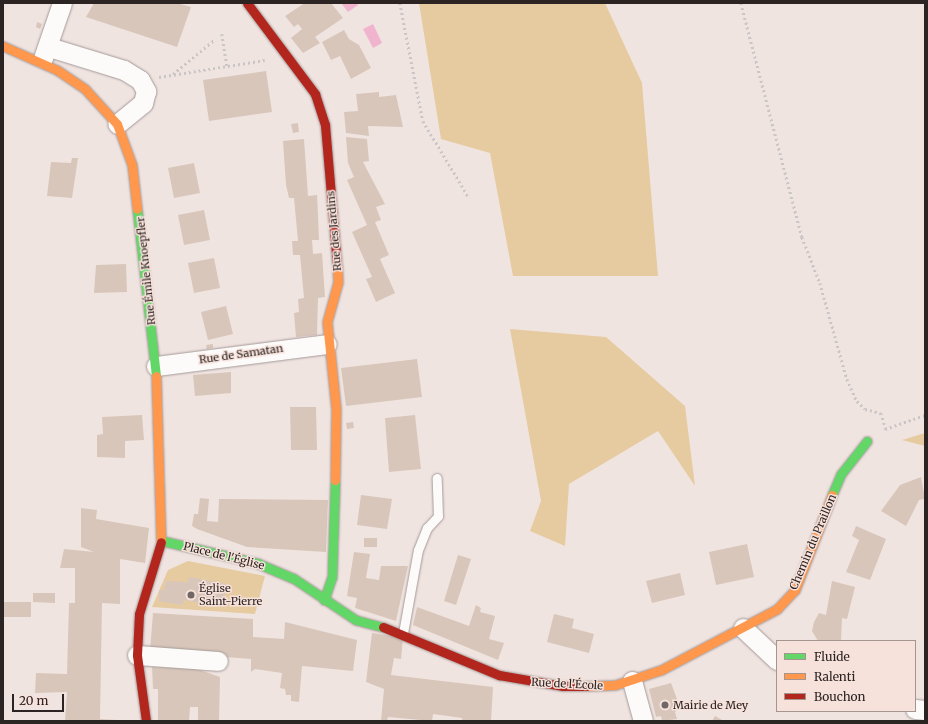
<!DOCTYPE html>
<meta charset="utf-8">
<style>
body{margin:0}
#map{position:relative;width:928px;height:724px;overflow:hidden;background:#f0e4e1;font-family:Merriweather,serif}
div>[style]{position:absolute}
[style*='--x']{left:calc(var(--x)*1px);top:calc(var(--y)*1px);width:calc(var(--w)*1px);rotate:calc(var(--a)*1deg)}
.green>*{inset:0;background:#e6cba1}
.water>*{inset:0;background:#f0b4cf}
.building>*{inset:0;background:#d9c6ba}
.path>*{height:2.5px;margin-top:-1.25px;transform-origin:0;background:repeating-linear-gradient(90deg,#cac6c6 0 2px,transparent 0 5px)}
.roads{filter:drop-shadow(0 0 1px #a49a98) drop-shadow(0 0 1px #a49a98)}
.lane>*{height:9px;margin:-4.5px;padding:0 4.5px;transform-origin:4.5px;border-radius:4.5px;background:#fdfbfa}
.street>*{height:19px;margin:-9.5px;padding:0 9.5px;transform-origin:9.5px;border-radius:9.5px;background:#fdfbfa}
.fast>*{height:9px;margin:-4.5px;padding:0 4.5px;transform-origin:4.5px;border-radius:4.5px;background:#63d668}
.slow>*{height:9px;margin:-4.5px;padding:0 4.5px;transform-origin:4.5px;border-radius:4.5px;background:#ff974d}
.jam>*{height:9px;margin:-4.5px;padding:0 4.5px;transform-origin:4.5px;border-radius:4.5px;background:#b3261e}
.dots>*{width:11px;height:11px;translate:-50% -50%;box-sizing:border-box;border:2px solid #f6e1db;border-radius:50%}
span{translate:-50% -50%;white-space:nowrap;text-align:center;line-height:1.15;-webkit-text-stroke:3px #f6e1db;paint-order:stroke}
.street-label{font-size:11px;color:#2c2422}
.poi-label{font-size:11px;color:#2c2422}
.left{translate:0 -50%;text-align:left}
.frame{position:absolute;inset:0;border:4px solid #2c2422;pointer-events:none}
.legend{position:absolute;left:776px;top:640px;width:140px;height:72px;box-sizing:border-box;background:#f6e1db;border:1px solid #a59591;margin:0;padding:5px 7px;list-style:none;font-size:12px;color:#2c2422}
.legend li{display:flex;align-items:center;gap:8px;height:20px}
.legend b{width:20px;border:1px solid #a59591}
.scale{position:absolute;left:12px;top:694px;width:52px;height:18px;box-sizing:border-box;border:2px solid #2c2422;border-top:0;padding-left:5px;font-size:12px;line-height:14px;white-space:nowrap;color:#2c2422;-webkit-text-stroke:3px #f6e1db;paint-order:stroke}
</style>
<div id="map">
<div class="green">
<div style="clip-path:polygon(419px 3px,605px 3px,642px 83px,658px 276px,513px 276px,490px 153px,441px 139px)"></div>
<div style="clip-path:polygon(510px 329px,606px 337px,685px 406px,695px 486px,658px 431px,569px 484px,565px 546px,530px 531px,541px 501px)"></div>
<div style="clip-path:polygon(925px 433px,925px 446px,902px 440px)"></div>
<div style="clip-path:polygon(188px 561px,265px 576px,255px 614px,152px 607px,168px 570px)"></div>
</div>
<div class="water">
<div style="clip-path:polygon(341px 3px,357px 3px,358px 5px,348px 12px)"></div>
<div style="clip-path:polygon(373px 24px,382px 43px,373px 48px,363px 29px)"></div>
</div>
<div class="building">
<div style="clip-path:polygon(177px 3px,191px 7px,177px 47px,86px 17px,94px 3px)"></div>
<div style="clip-path:polygon(305px 3px,331px 3px,343px 18px,315px 37px,320px 43px,303px 53px,291px 38px,302px 29px,298px 24px,294px 27px,285px 16px)"></div>
<div style="clip-path:polygon(37px 22px,42px 24px,40px 29px,36px 27px)"></div>
<div style="clip-path:polygon(344px 30px,349px 39px,359px 45px,371px 68px,351px 79px,340px 56px,331px 60px,322px 42px)"></div>
<div style="clip-path:polygon(266px 71px,272px 112px,209px 121px,203px 80px)"></div>
<div style="clip-path:polygon(379px 92px,379px 97px,396px 95px,403px 127px,368px 126px,369px 136px,346px 133px,344px 112px,358px 111px,356px 94px)"></div>
<div style="clip-path:polygon(298px 123px,299px 132px,293px 133px,291px 124px)"></div>
<div style="clip-path:polygon(346px 137px,367px 139px,369px 161px,363px 162px,385px 204px,376px 207px,381px 220px,375px 222px,389px 255px,380px 259px,395px 293px,376px 302px,366px 279px,372px 277px,352px 232px,367px 225px,347px 180px,354px 177px,348px 163px)"></div>
<div style="clip-path:polygon(304px 139px,308px 196px,317px 195px,318px 215px,319px 240px,312px 240px,313px 254px,322px 253px,325px 297px,318px 298px,317px 335px,296px 337px,294px 313px,299px 312px,298px 299px,304px 298px,300px 255px,293px 255px,292px 241px,298px 241px,294px 198px,289px 198px,286px 185px,283px 141px)"></div>
<div style="clip-path:polygon(72px 158px,78px 158px,72px 198px,47px 196px,51px 162px,71px 163px)"></div>
<div style="clip-path:polygon(194px 163px,200px 193px,174px 198px,168px 168px)"></div>
<div style="clip-path:polygon(204px 210px,210px 240px,184px 245px,178px 215px)"></div>
<div style="clip-path:polygon(214px 258px,220px 288px,194px 293px,188px 263px)"></div>
<div style="clip-path:polygon(126px 264px,127px 292px,94px 293px,96px 265px)"></div>
<div style="clip-path:polygon(226px 306px,233px 334px,208px 340px,201px 312px)"></div>
<div style="clip-path:polygon(213px 344px,213px 348px,207px 349px,206px 345px)"></div>
<div style="clip-path:polygon(417px 359px,422px 397px,346px 406px,341px 368px)"></div>
<div style="clip-path:polygon(231px 372px,231px 393px,195px 396px,193px 375px)"></div>
<div style="clip-path:polygon(290px 407px,316px 407px,317px 450px,291px 450px)"></div>
<div style="clip-path:polygon(142px 415px,144px 440px,125px 441px,125px 458px,97px 457px,97px 435px,103px 434px,102px 417px)"></div>
<div style="clip-path:polygon(415px 415px,421px 469px,389px 472px,385px 418px)"></div>
<div style="clip-path:polygon(353px 422px,354px 428px,347px 429px,346px 423px)"></div>
<div style="clip-path:polygon(921px 477px,925px 499px,919px 500px,906px 526px,881px 511px,900px 485px)"></div>
<div style="clip-path:polygon(361px 495px,392px 499px,387px 529px,357px 525px)"></div>
<div style="clip-path:polygon(200px 498px,209px 499px,207px 521px,218px 522px,219px 499px,328px 500px,326px 552px,247px 547px,197px 529px,192px 526px,194px 514px,198px 514px)"></div>
<div style="clip-path:polygon(81px 508px,97px 510px,96px 519px,149px 528px,145px 563px,120px 559px,120px 604px,102px 603px,100px 719px,135px 721px,65px 721px,67px 692px,35px 693px,36px 673px,67px 674px,69px 603px,75px 603px,75px 568px,60px 568px,64px 549px,94px 552px,81px 547px)"></div>
<div style="clip-path:polygon(856px 526px,886px 539px,870px 580px,846px 572px,859px 540px,852px 536px)"></div>
<div style="clip-path:polygon(364px 538px,377px 538px,377px 547px,364px 547px)"></div>
<div style="clip-path:polygon(747px 544px,754px 577px,716px 585px,709px 552px)"></div>
<div style="clip-path:polygon(354px 552px,370px 554px,366px 578px,379px 580px,381px 566px,408px 566px,396px 621px,355px 608px,357px 598px,347px 596px)"></div>
<div style="clip-path:polygon(458px 555px,471px 559px,456px 605px,444px 601px)"></div>
<div style="clip-path:polygon(680px 573px,685px 595px,652px 603px,646px 581px)"></div>
<div style="clip-path:polygon(189px 577px,227px 584px,222px 607px,184px 600px,182px 605px,159px 601px,159px 590px,164px 590px,166px 581px,188px 582px)"></div>
<div style="clip-path:polygon(832px 581px,855px 587px,847px 619px,842px 618px,841px 641px,818px 641px,812px 631px,814px 622px,819px 613px,826px 615px)"></div>
<div style="clip-path:polygon(33px 593px,55px 593px,55px 603px,33px 602px)"></div>
<div style="clip-path:polygon(3px 602px,31px 602px,31px 617px,3px 617px)"></div>
<div style="clip-path:polygon(476px 605px,481px 608px,480px 612px,495px 616px,489px 639px,504px 643px,498px 660px,413px 625px,417px 607px,469px 626px)"></div>
<div style="clip-path:polygon(153px 613px,253px 619px,253px 637px,284px 639px,285px 622px,357px 640px,353px 671px,302px 666px,299px 702px,291px 701px,291px 695px,286px 695px,285px 689px,280px 688px,282px 673px,255px 669px,251px 672px,251px 659px,150px 651px)"></div>
<div style="clip-path:polygon(554px 614px,574px 619px,572px 628px,594px 634px,589px 653px,547px 642px)"></div>
<div style="clip-path:polygon(372px 633px,403px 638px,401px 659px,394px 658px,391px 675px,493px 687px,491px 721px,462px 721px,462px 718px,433px 714px,432px 721px,388px 717px,387px 721px,381px 721px,384px 689px,366px 682px)"></div>
<div style="clip-path:polygon(152px 667px,197px 669px,220px 677px,219px 721px,198px 720px,198px 707px,190px 707px,189px 721px,158px 721px,158px 689px,153px 689px)"></div>
<div style="clip-path:polygon(671px 683px,680px 707px,675px 712px,677px 719px,662px 721px,661px 716px,656px 717px,649px 689px)"></div>
<div style="clip-path:polygon(715px 716px,724px 721px,712px 721px)"></div>
</div>
<div class="path">
<div style="--x:400;--y:3;--w:120;--a:79"></div>
<div style="--x:423;--y:121;--w:90;--a:59.1"></div>
<div style="--x:741;--y:3;--w:242;--a:75.4"></div>
<div style="--x:802;--y:237;--w:49;--a:68.6"></div>
<div style="--x:820;--y:283;--w:100;--a:74.3"></div>
<div style="--x:847;--y:379;--w:24;--a:66"></div>
<div style="--x:857;--y:401;--w:11;--a:45"></div>
<div style="--x:865;--y:409;--w:16;--a:14"></div>
<div style="--x:881;--y:413;--w:17;--a:73"></div>
<div style="--x:222;--y:34;--w:32;--a:81"></div>
<div style="--x:173;--y:74;--w:53;--a:-39.7"></div>
<div style="--x:159;--y:77;--w:107;--a:-9.1"></div>
<div style="--x:885;--y:429;--w:42;--a:-19.3"></div>
</div>
<div class="roads">
<div class="lane">
<div style="--x:403;--y:633;--w:84;--a:-79.8"></div>
<div style="--x:418;--y:550;--w:24;--a:-68"></div>
<div style="--x:427;--y:528;--w:16;--a:-47"></div>
<div style="--x:438;--y:516;--w:38;--a:-92"></div>
</div>
<div class="street">
<div style="--x:49;--y:47;--w:78;--a:17"></div>
<div style="--x:124;--y:70;--w:19;--a:32"></div>
<div style="--x:140;--y:80;--w:13;--a:61"></div>
<div style="--x:146;--y:91;--w:12;--a:104"></div>
<div style="--x:143;--y:103;--w:33;--a:141"></div>
<div style="--x:43;--y:58;--w:58;--a:-70.9"></div>
<div style="--x:156;--y:366;--w:172;--a:-7.3"></div>
<div style="--x:743;--y:628;--w:47;--a:43.3"></div>
<div style="--x:137;--y:655;--w:81;--a:4.2"></div>
<div style="--x:632;--y:681;--w:41;--a:74.6"></div>
<div style="--x:915;--y:709;--w:10;--a:6"></div>
</div>
<div class="fast">
<div style="--x:137;--y:209;--w:168;--a:83.5"></div>
<div style="--x:832;--y:495;--w:23;--a:-67"></div>
<div style="--x:841;--y:474;--w:42;--a:-51.8"></div>
<div style="--x:163;--y:541;--w:97;--a:13.2"></div>
<div style="--x:257;--y:563;--w:39;--a:23"></div>
<div style="--x:293;--y:578;--w:76;--a:33.7"></div>
<div style="--x:356;--y:620;--w:28;--a:15"></div>
<div style="--x:324;--y:600;--w:24;--a:-71"></div>
<div style="--x:332;--y:577;--w:97;--a:-88.2"></div>
</div>
<div class="slow">
<div style="--x:3;--y:46;--w:59;--a:24"></div>
<div style="--x:57;--y:70;--w:34;--a:34"></div>
<div style="--x:85;--y:89;--w:47;--a:47.6"></div>
<div style="--x:117;--y:124;--w:44;--a:69.9"></div>
<div style="--x:132;--y:165;--w:44;--a:83.5"></div>
<div style="--x:156;--y:376;--w:166;--a:88.3"></div>
<div style="--x:335;--y:480;--w:71;--a:-89.2"></div>
<div style="--x:336;--y:409;--w:87;--a:-95.9"></div>
<div style="--x:327;--y:322;--w:41;--a:-74.6"></div>
<div style="--x:338;--y:282;--w:17;--a:-93"></div>
<div style="--x:586;--y:686;--w:29;--a:-2"></div>
<div style="--x:615;--y:685;--w:48;--a:-18.1"></div>
<div style="--x:661;--y:670;--w:131;--a:-27.7"></div>
<div style="--x:777;--y:609;--w:26;--a:-47"></div>
<div style="--x:795;--y:590;--w:102;--a:-68.7"></div>
</div>
<div class="jam">
<div style="--x:247;--y:3;--w:114;--a:53.2"></div>
<div style="--x:315;--y:94;--w:33;--a:72"></div>
<div style="--x:325;--y:125;--w:141;--a:85.1"></div>
<div style="--x:383;--y:627;--w:126;--a:22.5"></div>
<div style="--x:499;--y:675;--w:65;--a:9.8"></div>
<div style="--x:563;--y:686;--w:23;--a:0"></div>
<div style="--x:146;--y:721;--w:67;--a:-97.8"></div>
<div style="--x:137;--y:655;--w:41;--a:-87.2"></div>
<div style="--x:139;--y:614;--w:75;--a:-73"></div>
</div>
</div>
<div class="dots">
<div style="left:191px;top:595px;background:#716765"></div>
<div style="left:665px;top:705px;background:#716765"></div>
</div>
<div class="street-label">
<span style="left:334px;top:231px;rotate:-95deg">Rue des Jardins</span>
<span style="left:146px;top:271px;rotate:-96deg">Rue Émile Knoepfler</span>
<span style="left:241px;top:354px;rotate:-8deg">Rue de Samatan</span>
<span style="left:813px;top:542px;rotate:-67deg">Chemin du Praillon</span>
<span style="left:224px;top:556px;rotate:14deg">Place de l'Église</span>
<span style="left:567px;top:684px;rotate:3deg">Rue de l'École</span>
</div>
<div class="poi-label">
<span class="left" style="left:199px;top:595px">Église<br>Saint-Pierre</span>
<span class="left" style="left:673px;top:705px">Mairie de Mey</span>
</div>
<div class="frame"></div>
<ul class="legend">
<li><b style="height:5px;background:#63d668"></b>Fluide</li>
<li><b style="height:5px;background:#ff974d"></b>Ralenti</li>
<li><b style="height:5px;background:#b3261e"></b>Bouchon</li>
</ul>
<div class="scale">20 m</div>
</div>
